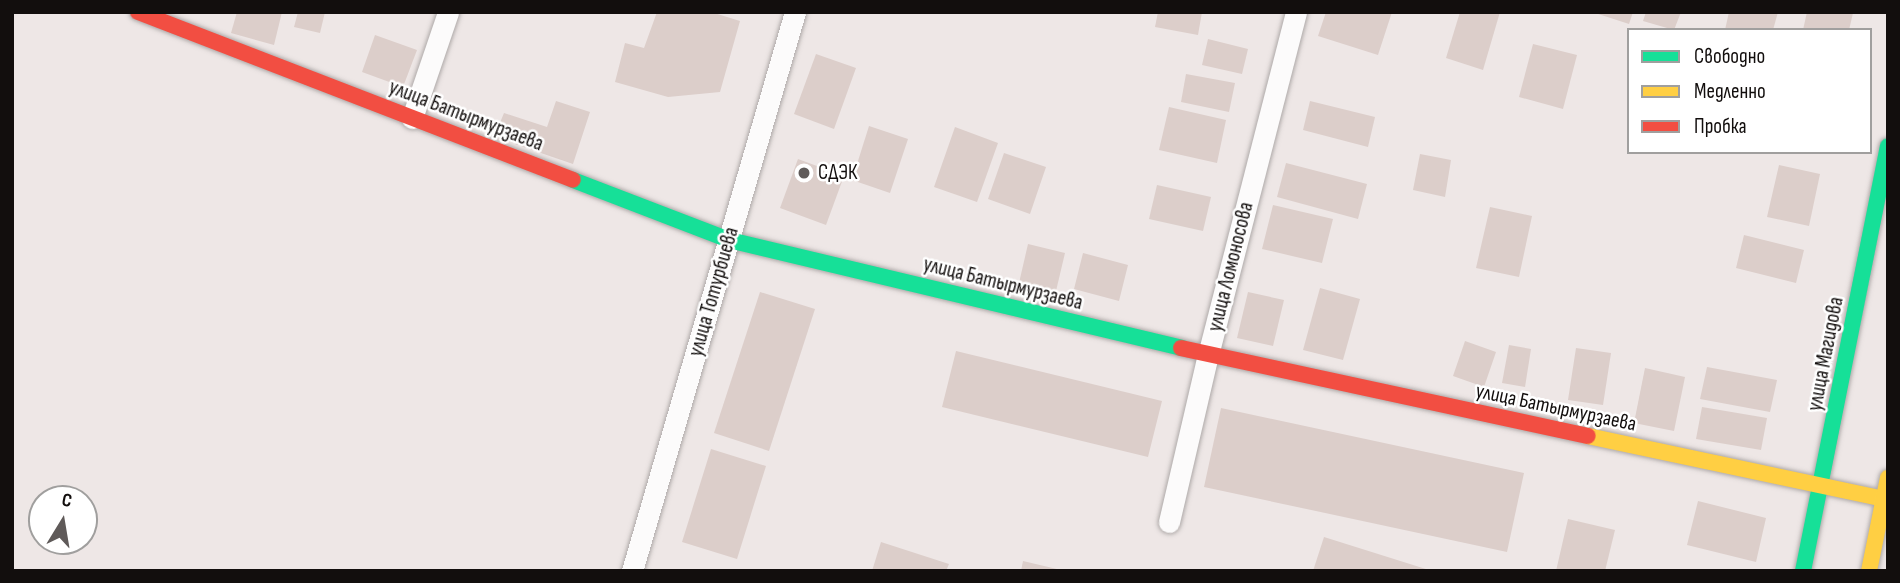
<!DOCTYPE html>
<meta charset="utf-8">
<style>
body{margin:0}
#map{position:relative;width:1900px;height:583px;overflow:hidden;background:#eee7e6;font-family:"Sofia Sans Condensed",sans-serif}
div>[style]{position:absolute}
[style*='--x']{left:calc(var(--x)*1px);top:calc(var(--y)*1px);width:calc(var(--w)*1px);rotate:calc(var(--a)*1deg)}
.building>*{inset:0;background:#dcceca}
.roads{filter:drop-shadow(0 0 2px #aea9a8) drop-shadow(0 0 2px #aea9a8)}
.street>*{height:21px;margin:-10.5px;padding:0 10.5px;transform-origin:10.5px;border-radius:10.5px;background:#fcfbfb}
.fast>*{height:16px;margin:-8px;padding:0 8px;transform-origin:8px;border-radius:8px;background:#16e098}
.slow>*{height:16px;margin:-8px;padding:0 8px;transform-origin:8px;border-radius:8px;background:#ffcf43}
.jam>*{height:16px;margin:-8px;padding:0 8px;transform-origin:8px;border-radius:8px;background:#f24e42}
.dots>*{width:19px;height:19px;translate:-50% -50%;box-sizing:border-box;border:4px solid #fff;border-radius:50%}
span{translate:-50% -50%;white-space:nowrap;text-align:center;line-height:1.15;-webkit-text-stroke:5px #fff;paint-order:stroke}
.street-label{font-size:21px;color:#120e0d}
.poi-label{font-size:21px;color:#120e0d}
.left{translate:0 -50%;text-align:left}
.frame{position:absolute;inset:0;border:14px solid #120e0d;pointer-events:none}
.legend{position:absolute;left:1627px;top:28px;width:245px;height:126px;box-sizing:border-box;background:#fff;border:2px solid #a09f9e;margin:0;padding:9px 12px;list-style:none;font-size:21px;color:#120e0d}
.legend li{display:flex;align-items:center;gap:14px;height:35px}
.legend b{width:35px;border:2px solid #a09f9e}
.north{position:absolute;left:28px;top:485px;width:70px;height:70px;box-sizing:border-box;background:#fff;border:2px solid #a09f9e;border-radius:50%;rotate:11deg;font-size:19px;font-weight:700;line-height:28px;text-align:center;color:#120e0d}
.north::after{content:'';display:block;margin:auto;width:24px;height:32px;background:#5f5a59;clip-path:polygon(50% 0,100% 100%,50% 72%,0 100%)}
</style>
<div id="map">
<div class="building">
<div style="clip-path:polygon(237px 12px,282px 12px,274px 45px,231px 33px)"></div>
<div style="clip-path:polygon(298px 12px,325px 12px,320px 33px,294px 27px)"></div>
<div style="clip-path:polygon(657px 12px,711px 12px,740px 21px,720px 92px,668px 97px,615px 82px,625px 43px,644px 48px)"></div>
<div style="clip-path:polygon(1158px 12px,1202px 12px,1198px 35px,1155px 27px)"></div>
<div style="clip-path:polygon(1326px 12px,1392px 12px,1378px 55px,1318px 36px)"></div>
<div style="clip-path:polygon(1460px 12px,1500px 12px,1483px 70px,1446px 58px)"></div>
<div style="clip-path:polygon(1592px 12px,1633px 12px,1629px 24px)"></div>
<div style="clip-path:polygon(1646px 12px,1681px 12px,1674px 30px,1643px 21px)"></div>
<div style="clip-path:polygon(1729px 12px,1778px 12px,1773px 30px,1725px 30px)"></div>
<div style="clip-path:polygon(1807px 12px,1851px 12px,1853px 13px,1849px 30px,1803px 30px)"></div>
<div style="clip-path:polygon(375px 35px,417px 50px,403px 87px,362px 72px)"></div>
<div style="clip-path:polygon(1208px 39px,1248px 49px,1242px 74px,1202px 65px)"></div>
<div style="clip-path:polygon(1533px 44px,1577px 55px,1563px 109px,1519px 97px)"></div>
<div style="clip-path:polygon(816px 54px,856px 68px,834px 129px,794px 114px)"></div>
<div style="clip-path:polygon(1186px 74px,1235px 83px,1229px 112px,1181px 102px)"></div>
<div style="clip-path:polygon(556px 101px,590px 112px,573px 164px,494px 137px,504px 113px,547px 127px)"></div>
<div style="clip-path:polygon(1310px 101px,1375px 117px,1368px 147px,1303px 130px)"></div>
<div style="clip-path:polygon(1169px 107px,1226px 120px,1217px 163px,1159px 150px)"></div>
<div style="clip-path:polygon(869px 126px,908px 139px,890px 193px,852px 180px)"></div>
<div style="clip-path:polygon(955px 127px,998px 143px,977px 202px,934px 187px)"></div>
<div style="clip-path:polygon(1004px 153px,1046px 167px,1030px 214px,988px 199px)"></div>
<div style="clip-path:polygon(1420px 154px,1451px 160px,1445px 197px,1413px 190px)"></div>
<div style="clip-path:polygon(798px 159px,844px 176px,826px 225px,780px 208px)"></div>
<div style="clip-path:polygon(1286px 163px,1367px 184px,1358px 219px,1277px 197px)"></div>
<div style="clip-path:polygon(1779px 165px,1820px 174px,1809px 226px,1767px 217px)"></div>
<div style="clip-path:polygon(1157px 185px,1211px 197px,1203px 231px,1149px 219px)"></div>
<div style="clip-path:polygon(1273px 205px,1333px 219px,1322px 263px,1262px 249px)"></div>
<div style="clip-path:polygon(1490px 207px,1532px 216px,1519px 277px,1476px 268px)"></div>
<div style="clip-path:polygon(1744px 235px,1804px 250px,1796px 283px,1736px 268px)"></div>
<div style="clip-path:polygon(1028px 244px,1065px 253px,1056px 291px,1019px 283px)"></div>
<div style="clip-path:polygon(1083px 253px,1128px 265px,1119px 301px,1074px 289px)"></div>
<div style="clip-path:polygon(1320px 288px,1360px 299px,1343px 360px,1303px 350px)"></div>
<div style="clip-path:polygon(760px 292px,815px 309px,769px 451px,714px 433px)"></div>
<div style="clip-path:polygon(1248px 292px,1284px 300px,1273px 346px,1237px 338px)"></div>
<div style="clip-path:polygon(1465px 341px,1496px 352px,1484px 387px,1453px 376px)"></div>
<div style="clip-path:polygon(1509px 345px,1531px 349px,1525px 387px,1502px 383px)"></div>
<div style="clip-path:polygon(1576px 348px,1611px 353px,1603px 405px,1568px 400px)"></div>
<div style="clip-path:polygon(956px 351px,1162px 401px,1148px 457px,942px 407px)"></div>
<div style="clip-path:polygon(1707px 367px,1777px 380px,1770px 412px,1700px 399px)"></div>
<div style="clip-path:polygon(1645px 368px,1685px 377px,1674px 431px,1634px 423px)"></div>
<div style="clip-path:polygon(1702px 407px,1767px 418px,1761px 450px,1696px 439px)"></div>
<div style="clip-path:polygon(1221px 408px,1524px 473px,1507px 552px,1204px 487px)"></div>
<div style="clip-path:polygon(711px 449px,766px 466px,737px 559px,682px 542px)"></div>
<div style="clip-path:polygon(1698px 501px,1766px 518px,1756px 562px,1687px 545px)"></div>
<div style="clip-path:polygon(1568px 519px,1615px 530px,1605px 571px,1556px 571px)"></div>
<div style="clip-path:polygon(1324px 537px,1429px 570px,1429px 571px,1313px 571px)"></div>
<div style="clip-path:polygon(881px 542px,949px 564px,946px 571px,872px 571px)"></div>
<div style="clip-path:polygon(1023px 561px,1061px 570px,1061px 571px,1021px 571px)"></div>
</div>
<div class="roads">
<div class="street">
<div style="--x:412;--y:118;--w:112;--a:-71.2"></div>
<div style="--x:1169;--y:522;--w:171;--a:-76.9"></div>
<div style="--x:1208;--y:355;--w:354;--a:-75.6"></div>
<div style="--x:632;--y:571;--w:582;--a:-73.74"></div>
</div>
<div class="fast">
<div style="--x:573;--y:180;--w:167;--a:21"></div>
<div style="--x:729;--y:240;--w:465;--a:13.4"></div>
<div style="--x:1803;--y:571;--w:433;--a:-78.7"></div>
</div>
<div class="slow">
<div style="--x:1588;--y:436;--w:307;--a:12"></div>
<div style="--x:1869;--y:571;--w:95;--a:-78.5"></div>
</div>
<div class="jam">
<div style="--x:138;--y:12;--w:466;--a:21.1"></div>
<div style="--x:1181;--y:348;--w:416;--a:12.2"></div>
</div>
</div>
<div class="dots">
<div style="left:804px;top:173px;background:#5f5a59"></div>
</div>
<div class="street-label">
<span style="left:466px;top:116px;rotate:21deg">улица Батырмурзаева</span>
<span style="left:1231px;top:267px;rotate:-76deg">улица Ломоносова</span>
<span style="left:1003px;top:284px;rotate:14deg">улица Батырмурзаева</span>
<span style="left:714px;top:292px;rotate:-74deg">улица Тотурбиева</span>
<span style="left:1826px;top:354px;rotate:-79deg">улица Магидова</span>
<span style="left:1556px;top:408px;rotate:12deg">улица Батырмурзаева</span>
</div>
<div class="poi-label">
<span class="left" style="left:818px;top:173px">СДЭК</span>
</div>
<div class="frame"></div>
<ul class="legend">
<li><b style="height:9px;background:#16e098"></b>Свободно</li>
<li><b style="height:9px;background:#ffcf43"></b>Медленно</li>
<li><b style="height:9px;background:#f24e42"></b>Пробка</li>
</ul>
<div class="north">С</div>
</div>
